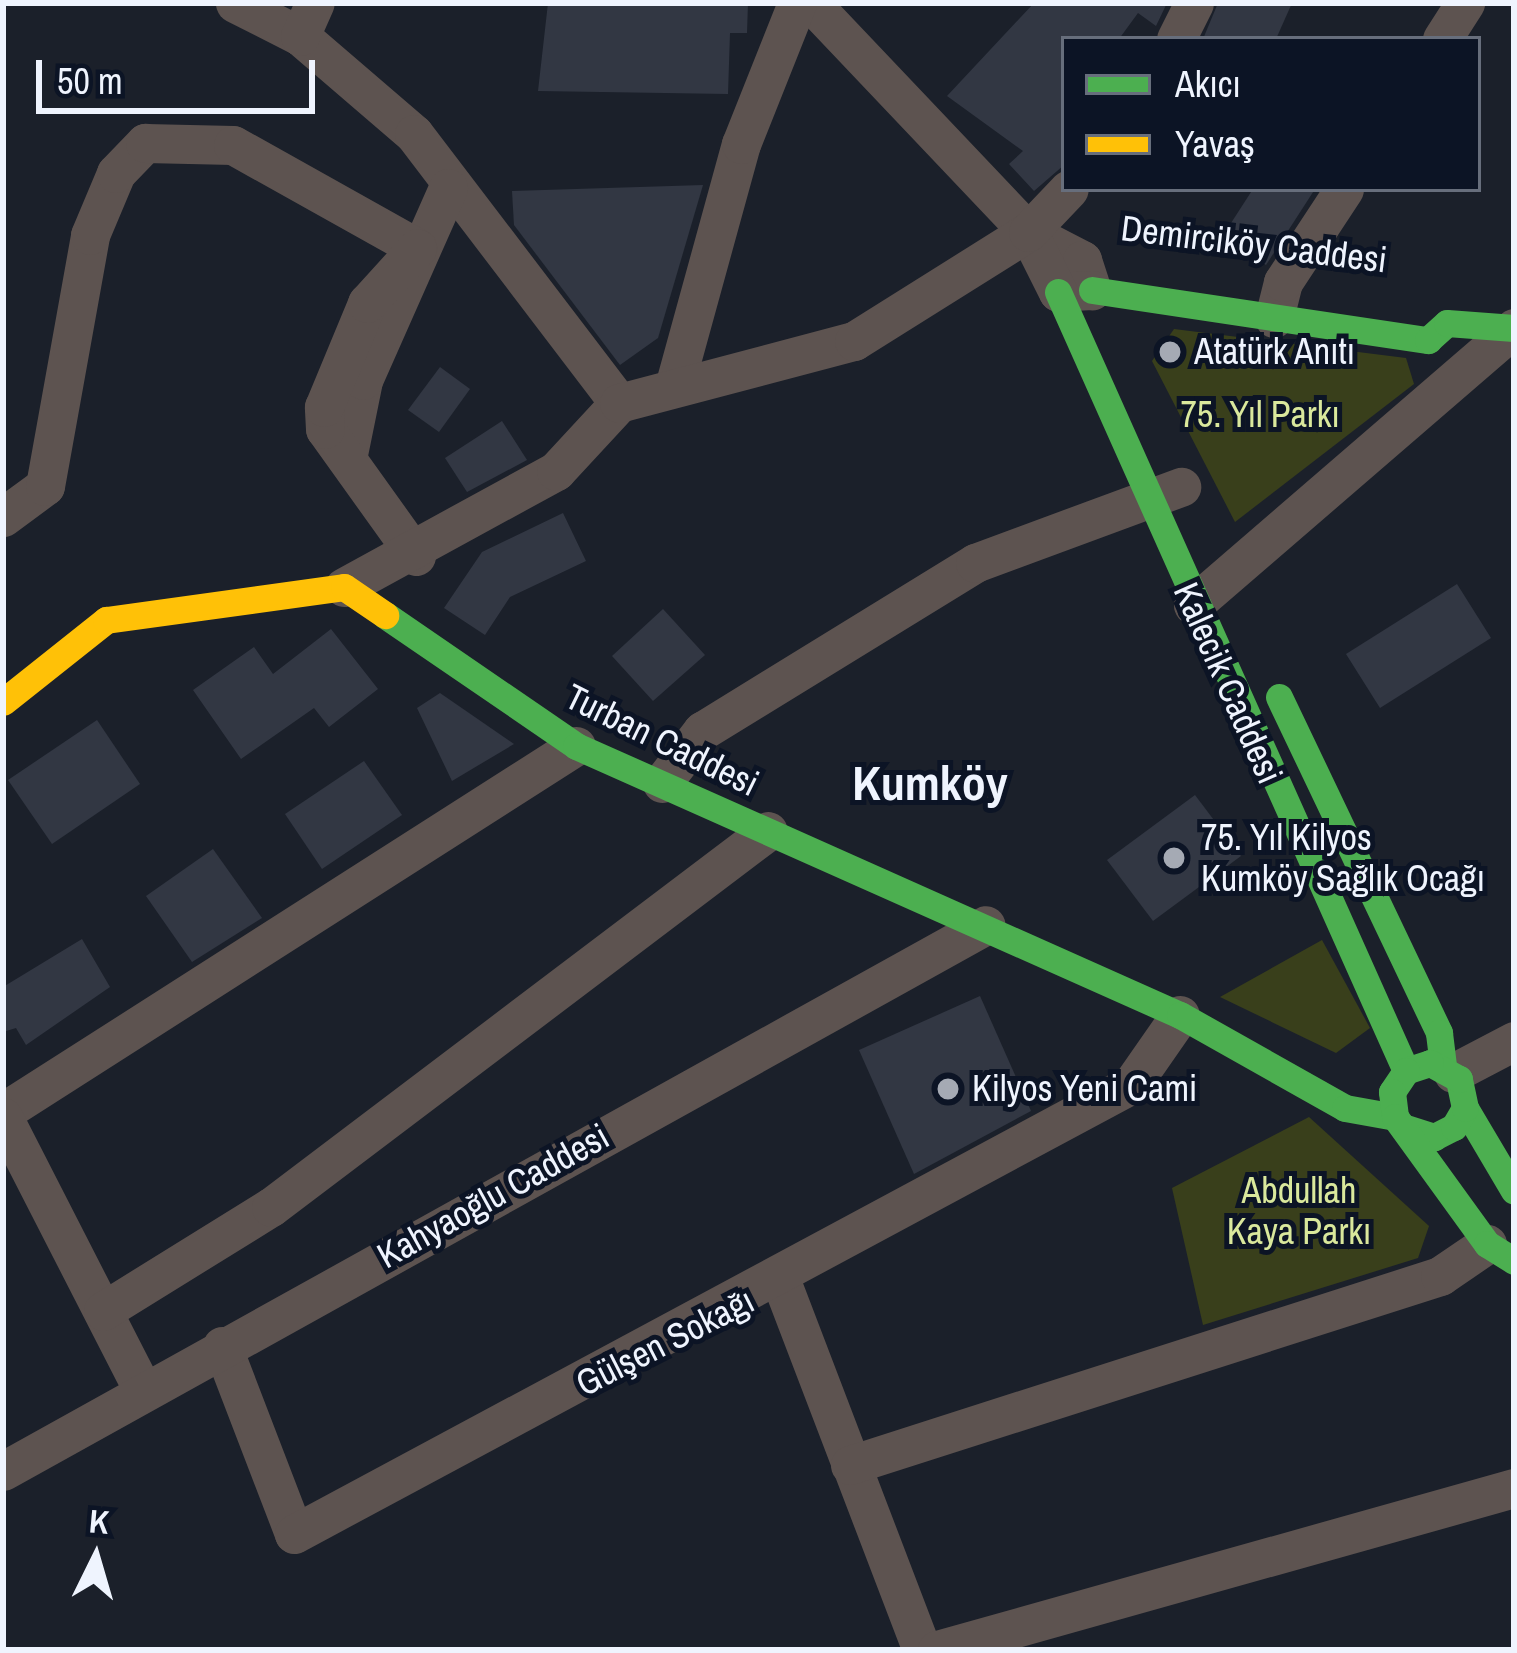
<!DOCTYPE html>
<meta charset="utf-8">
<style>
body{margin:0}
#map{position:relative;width:1517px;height:1653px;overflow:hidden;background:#1b202a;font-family:"Archivo Narrow",sans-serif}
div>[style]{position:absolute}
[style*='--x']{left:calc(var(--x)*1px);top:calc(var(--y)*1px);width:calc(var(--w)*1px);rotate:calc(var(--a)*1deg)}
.green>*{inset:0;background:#393f1b}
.building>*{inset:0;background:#323743}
.street>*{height:39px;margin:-19.5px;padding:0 19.5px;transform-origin:19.5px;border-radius:19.5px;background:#5d5350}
.fast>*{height:27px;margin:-13.5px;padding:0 13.5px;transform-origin:13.5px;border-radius:13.5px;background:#4caf50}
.slow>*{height:27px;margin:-13.5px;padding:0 13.5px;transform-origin:13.5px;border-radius:13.5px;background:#ffc107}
.dots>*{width:33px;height:33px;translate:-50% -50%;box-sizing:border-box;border:6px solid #0c1425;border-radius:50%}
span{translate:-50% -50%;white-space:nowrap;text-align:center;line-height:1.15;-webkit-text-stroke:10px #0c1425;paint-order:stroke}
.street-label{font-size:36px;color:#eff4fe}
.poi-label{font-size:36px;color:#eff4fe}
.left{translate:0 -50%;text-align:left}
.park-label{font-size:36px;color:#dae89c}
.district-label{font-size:48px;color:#eff4fe;font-weight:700}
.frame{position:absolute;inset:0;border:6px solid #eff4fe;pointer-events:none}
.legend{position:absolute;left:1061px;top:36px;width:420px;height:156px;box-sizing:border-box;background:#0c1425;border:3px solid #676e7c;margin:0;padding:15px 21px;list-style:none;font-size:36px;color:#eff4fe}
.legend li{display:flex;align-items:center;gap:24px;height:60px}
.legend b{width:60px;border:3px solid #676e7c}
.north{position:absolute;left:36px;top:1497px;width:120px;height:120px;-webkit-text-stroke:9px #0c1425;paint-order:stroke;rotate:5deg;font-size:33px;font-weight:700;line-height:48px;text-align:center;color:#eff4fe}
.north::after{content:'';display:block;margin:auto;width:42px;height:54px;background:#eff4fe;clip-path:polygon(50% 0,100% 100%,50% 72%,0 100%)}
.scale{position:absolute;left:36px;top:60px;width:279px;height:54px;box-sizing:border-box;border:6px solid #eff4fe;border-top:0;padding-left:15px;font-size:36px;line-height:42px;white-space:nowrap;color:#eff4fe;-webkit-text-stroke:9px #0c1425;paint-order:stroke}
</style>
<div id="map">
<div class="green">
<div style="clip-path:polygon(1174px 329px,1406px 358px,1414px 384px,1235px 522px,1152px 361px)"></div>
<div style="clip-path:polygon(1322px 940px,1370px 1028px,1336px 1053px,1220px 997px)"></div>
<div style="clip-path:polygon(1309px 1117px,1429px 1226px,1418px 1258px,1203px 1325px,1172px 1188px)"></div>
</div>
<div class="building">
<div style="clip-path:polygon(548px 3px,748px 3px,747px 33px,730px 33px,728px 94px,538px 91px)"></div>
<div style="clip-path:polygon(1034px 3px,1167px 3px,1156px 26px,1138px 13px,1119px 39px,1064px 39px,1064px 165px,1034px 191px,1009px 164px,1023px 151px,947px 96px)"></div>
<div style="clip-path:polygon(1218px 3px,1292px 3px,1276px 39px,1203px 39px)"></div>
<div style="clip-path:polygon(703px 185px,658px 338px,620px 365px,514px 225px,512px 191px)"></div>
<div style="clip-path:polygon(1253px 189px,1315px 189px,1266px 265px,1222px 237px)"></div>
<div style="clip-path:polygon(440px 367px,470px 389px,439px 432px,408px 410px)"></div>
<div style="clip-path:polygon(502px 421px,527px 460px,467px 492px,445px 458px)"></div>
<div style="clip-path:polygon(563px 513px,586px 561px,510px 597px,485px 635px,444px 608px,482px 552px)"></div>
<div style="clip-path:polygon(1457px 584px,1491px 638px,1380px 708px,1346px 654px)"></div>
<div style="clip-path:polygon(663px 609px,705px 655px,653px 701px,612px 656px)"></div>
<div style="clip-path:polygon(331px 629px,378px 689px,329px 727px,314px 708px,241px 759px,193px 690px,254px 647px,273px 674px)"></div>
<div style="clip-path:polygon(440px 693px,514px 744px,452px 781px,417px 708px)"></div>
<div style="clip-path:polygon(97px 720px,140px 784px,52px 844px,8px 780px)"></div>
<div style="clip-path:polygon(364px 761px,402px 815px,322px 869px,285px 814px)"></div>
<div style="clip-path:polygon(1195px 795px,1241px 856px,1153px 921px,1107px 860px)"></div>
<div style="clip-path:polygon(213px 849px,262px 918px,192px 962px,146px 896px)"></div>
<div style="clip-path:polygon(82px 939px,110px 987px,26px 1045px,16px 1028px,3px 1032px,3px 987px)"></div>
<div style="clip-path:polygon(980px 996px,1031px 1111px,914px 1174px,859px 1050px)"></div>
</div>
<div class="street">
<div style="--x:235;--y:3;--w:73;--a:26.9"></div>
<div style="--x:300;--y:36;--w:150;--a:40.7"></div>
<div style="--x:414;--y:134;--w:338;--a:52.7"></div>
<div style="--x:811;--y:3;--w:315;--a:46.5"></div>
<div style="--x:1028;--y:232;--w:61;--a:27.4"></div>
<div style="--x:1082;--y:260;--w:32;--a:72"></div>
<div style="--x:1092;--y:290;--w:34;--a:177"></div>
<div style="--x:1058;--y:292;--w:67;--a:-116.6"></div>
<div style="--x:300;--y:36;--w:36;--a:-66"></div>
<div style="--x:1176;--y:39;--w:40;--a:-63.4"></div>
<div style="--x:1442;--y:39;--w:43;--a:-57.4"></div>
<div style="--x:1274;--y:318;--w:37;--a:-76"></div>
<div style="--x:1283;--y:282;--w:111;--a:-56.7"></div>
<div style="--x:674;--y:387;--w:252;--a:-74.6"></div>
<div style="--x:741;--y:144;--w:152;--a:-68.3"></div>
<div style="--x:348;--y:454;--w:76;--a:-78.5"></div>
<div style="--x:363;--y:380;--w:210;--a:-66.1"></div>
<div style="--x:3;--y:517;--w:52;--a:-36.4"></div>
<div style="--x:45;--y:486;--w:255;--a:-79.8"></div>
<div style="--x:90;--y:235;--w:67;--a:-67.2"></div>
<div style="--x:116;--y:173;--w:42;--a:-46"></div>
<div style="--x:145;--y:143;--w:88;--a:1.3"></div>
<div style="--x:233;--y:145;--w:211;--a:29.2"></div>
<div style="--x:416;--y:556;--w:156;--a:-125.6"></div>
<div style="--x:325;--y:429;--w:22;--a:-93"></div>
<div style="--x:324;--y:407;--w:113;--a:-67.5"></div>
<div style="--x:367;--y:303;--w:74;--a:-47.7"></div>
<div style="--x:344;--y:587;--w:242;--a:-28.7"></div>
<div style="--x:556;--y:471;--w:93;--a:-47.2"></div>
<div style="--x:619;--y:403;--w:243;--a:-14.8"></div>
<div style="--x:854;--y:341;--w:205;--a:-32.1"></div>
<div style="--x:1028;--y:232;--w:59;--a:-46.4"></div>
<div style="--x:1193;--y:605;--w:424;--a:-40.8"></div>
<div style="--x:662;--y:783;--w:66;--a:-52.4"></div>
<div style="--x:702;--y:731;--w:321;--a:-31.6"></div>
<div style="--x:975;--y:563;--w:220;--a:-20.3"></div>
<div style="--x:1453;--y:1073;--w:69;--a:-27.7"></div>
<div style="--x:3;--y:1112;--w:680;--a:-32.57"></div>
<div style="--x:3;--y:1117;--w:308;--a:62.9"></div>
<div style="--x:781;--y:1281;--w:395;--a:69.1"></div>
<div style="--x:103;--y:1311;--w:198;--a:-31.8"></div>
<div style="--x:271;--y:1207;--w:623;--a:-37.11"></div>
<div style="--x:222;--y:1346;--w:201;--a:69"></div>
<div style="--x:294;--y:1534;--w:951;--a:-28.24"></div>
<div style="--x:1132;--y:1084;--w:84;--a:-55.2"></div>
<div style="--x:850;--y:1465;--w:620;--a:-17.76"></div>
<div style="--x:1440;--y:1276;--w:57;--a:-34.2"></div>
<div style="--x:3;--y:1471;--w:1124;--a:-29.05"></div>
<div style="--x:937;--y:1650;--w:599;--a:-15.68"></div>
</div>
<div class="fast">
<div style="--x:1092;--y:290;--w:340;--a:8.5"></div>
<div style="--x:1428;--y:340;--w:25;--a:-42"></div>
<div style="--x:1447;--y:323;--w:67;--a:4.3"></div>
<div style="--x:1058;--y:292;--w:853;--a:65.93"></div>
<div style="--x:385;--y:615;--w:232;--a:34.4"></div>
<div style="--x:576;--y:746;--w:661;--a:24.01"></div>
<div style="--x:1180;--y:1015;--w:189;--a:29.4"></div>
<div style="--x:1345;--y:1108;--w:51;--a:10.2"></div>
<div style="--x:1279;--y:697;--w:372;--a:64.5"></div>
<div style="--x:1439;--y:1033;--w:33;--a:83"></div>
<div style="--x:1465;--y:1108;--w:96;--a:59.4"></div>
<div style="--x:1403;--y:1127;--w:33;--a:18"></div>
<div style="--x:1434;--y:1137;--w:22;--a:-27"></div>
<div style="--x:1454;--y:1127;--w:22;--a:-60"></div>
<div style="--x:1465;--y:1108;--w:30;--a:-102"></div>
<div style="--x:1459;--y:1079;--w:33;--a:-151"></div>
<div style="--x:1430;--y:1063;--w:25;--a:162"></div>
<div style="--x:1406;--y:1071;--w:25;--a:124"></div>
<div style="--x:1392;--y:1092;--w:25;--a:83"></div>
<div style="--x:1395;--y:1117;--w:157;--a:54.1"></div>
<div style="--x:1487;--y:1244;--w:32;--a:32"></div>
</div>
<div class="slow">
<div style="--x:3;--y:702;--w:132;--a:-38.5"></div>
<div style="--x:106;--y:620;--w:240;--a:-7.9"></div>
<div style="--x:344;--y:587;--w:50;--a:34.3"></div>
</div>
<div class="dots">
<div style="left:1170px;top:352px;background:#a5aab4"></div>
<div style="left:1174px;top:858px;background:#a5aab4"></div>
<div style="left:948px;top:1089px;background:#a5aab4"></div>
</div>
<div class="street-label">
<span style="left:1254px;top:244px;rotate:7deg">Demirciköy Caddesi</span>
<span style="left:1228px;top:683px;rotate:66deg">Kalecik Caddesi</span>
<span style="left:662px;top:740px;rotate:26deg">Turban Caddesi</span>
<span style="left:493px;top:1196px;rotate:-29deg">Kahyaoğlu Caddesi</span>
<span style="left:665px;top:1342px;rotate:-27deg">Gülşen Sokağı</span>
</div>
<div class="poi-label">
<span class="left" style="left:1194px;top:352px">Atatürk Anıtı</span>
<span class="left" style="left:1201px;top:858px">75. Yıl Kilyos<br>Kumköy Sağlık Ocağı</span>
<span class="left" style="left:972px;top:1089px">Kilyos Yeni Cami</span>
</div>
<div class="park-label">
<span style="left:1260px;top:415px">75. Yıl Parkı</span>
<span style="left:1299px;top:1211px">Abdullah<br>Kaya Parkı</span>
</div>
<div class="district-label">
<span style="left:930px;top:783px">Kumköy</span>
</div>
<div class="frame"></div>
<ul class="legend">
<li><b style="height:15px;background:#4caf50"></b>Akıcı</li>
<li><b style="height:15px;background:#ffc107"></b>Yavaş</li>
</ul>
<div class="north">K</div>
<div class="scale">50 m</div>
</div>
